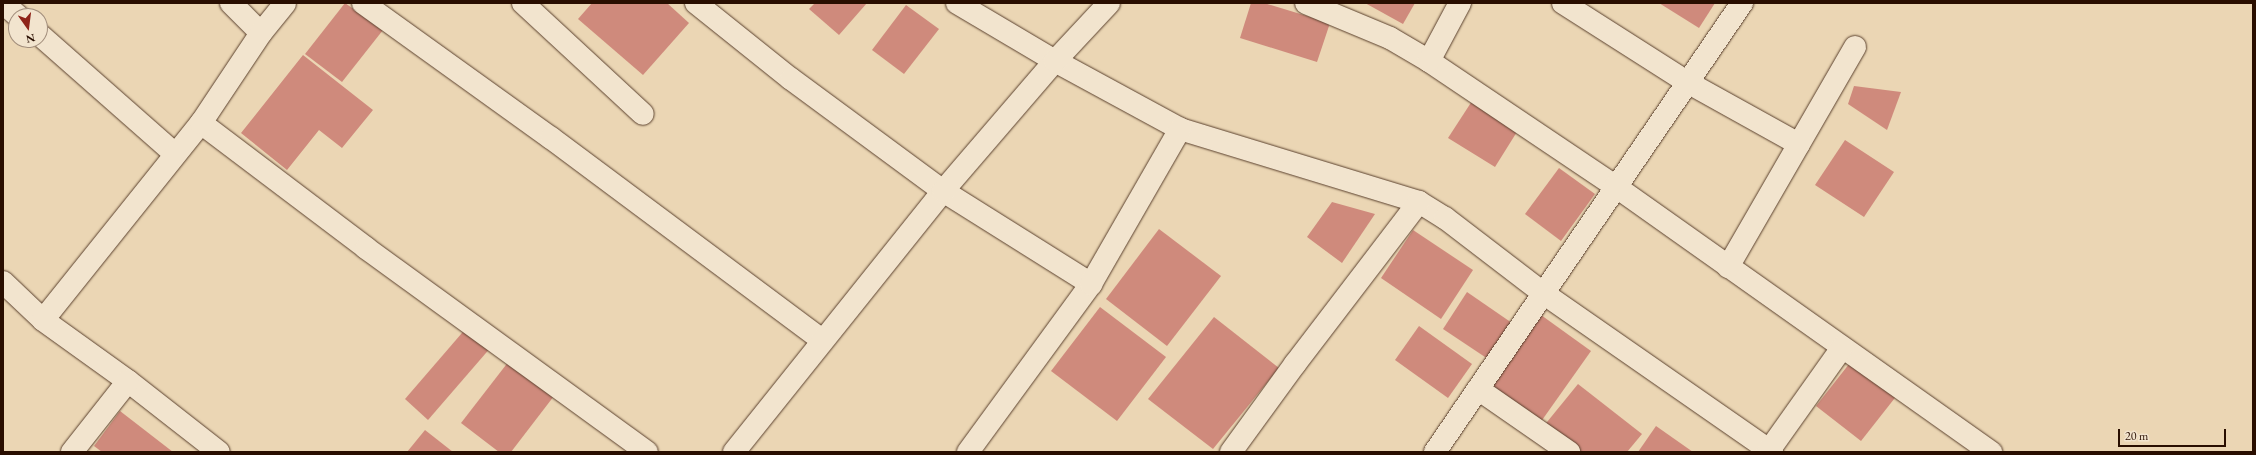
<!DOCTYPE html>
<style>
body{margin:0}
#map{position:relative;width:2256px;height:455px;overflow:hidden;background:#ebd6b4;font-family:"EB Garamond",serif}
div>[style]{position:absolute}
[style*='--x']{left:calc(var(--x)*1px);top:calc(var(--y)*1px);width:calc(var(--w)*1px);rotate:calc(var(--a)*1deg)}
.building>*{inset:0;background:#cf8a7c}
.roads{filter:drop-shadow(0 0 1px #5a402d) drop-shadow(0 0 1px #5a402d)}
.minor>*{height:22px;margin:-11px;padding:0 11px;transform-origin:11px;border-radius:11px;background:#f2e4ce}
span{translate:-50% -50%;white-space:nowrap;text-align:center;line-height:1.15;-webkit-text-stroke:3px #f2e4ce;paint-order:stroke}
.frame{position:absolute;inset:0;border:4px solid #290e00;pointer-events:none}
.north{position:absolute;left:8px;top:8px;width:40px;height:40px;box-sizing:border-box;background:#f2e4ce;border:1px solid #a28e7c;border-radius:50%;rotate:166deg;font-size:11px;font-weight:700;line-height:16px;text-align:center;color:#290e00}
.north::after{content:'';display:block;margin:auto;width:14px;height:18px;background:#8f2418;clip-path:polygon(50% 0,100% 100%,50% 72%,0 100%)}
.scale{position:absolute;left:2118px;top:429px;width:108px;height:18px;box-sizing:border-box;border:2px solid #290e00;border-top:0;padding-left:5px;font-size:12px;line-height:14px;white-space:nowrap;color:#290e00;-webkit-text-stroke:3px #f2e4ce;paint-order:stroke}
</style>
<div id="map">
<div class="building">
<div style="clip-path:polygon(345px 3px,383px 30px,342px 82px,305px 54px)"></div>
<div style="clip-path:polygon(592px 3px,667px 3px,689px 23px,643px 75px,578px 19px)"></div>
<div style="clip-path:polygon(815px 3px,867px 3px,839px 35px,809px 9px)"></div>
<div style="clip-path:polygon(1251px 3px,1264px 3px,1330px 23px,1317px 62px,1240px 38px)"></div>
<div style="clip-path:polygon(1365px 3px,1415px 3px,1403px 24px)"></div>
<div style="clip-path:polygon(1659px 3px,1715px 3px,1699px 28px)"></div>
<div style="clip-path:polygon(906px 5px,939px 29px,904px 74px,872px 50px)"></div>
<div style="clip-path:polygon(303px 55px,373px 110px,342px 148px,319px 130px,287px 170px,241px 133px)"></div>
<div style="clip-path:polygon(1854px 86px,1901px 92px,1887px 130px,1848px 104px)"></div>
<div style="clip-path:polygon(1474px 98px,1520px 127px,1495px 167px,1448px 138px)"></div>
<div style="clip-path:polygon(1845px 140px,1894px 172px,1864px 217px,1815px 185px)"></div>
<div style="clip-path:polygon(1559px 168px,1595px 194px,1561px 241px,1525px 214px)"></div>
<div style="clip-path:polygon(1332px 202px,1375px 214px,1342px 263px,1307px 237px)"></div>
<div style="clip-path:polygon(1159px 229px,1221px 276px,1167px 346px,1106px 299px)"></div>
<div style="clip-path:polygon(1413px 230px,1473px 270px,1441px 319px,1381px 278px)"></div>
<div style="clip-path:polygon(1467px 292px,1512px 323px,1488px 359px,1443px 329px)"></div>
<div style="clip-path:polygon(1100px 307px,1166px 357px,1117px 421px,1051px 371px)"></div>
<div style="clip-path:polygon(1541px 315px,1591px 351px,1540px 423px,1490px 388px)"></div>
<div style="clip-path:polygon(1214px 317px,1279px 368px,1213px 449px,1148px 399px)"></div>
<div style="clip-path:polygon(468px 326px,492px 346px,428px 420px,405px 399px)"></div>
<div style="clip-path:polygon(1419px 326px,1472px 364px,1448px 398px,1395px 360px)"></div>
<div style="clip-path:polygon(1853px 359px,1898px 394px,1861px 441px,1816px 406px)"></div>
<div style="clip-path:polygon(509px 361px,554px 396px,511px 452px,499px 452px,461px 423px)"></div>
<div style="clip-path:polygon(1578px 384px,1642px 434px,1627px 452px,1575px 452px,1543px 427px)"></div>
<div style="clip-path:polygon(120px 411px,173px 452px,102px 452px,94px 446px)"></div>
<div style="clip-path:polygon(1656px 426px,1693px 452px,1638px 452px)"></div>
<div style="clip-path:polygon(425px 430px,453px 452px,407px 452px)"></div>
</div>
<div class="roads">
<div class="minor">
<div style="--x:3;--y:3;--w:20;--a:41"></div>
<div style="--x:231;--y:3;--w:42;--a:45"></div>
<div style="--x:363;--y:3;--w:231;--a:35.7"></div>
<div style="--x:551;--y:138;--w:338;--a:36.7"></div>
<div style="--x:523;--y:3;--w:163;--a:42.8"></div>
<div style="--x:696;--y:3;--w:122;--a:38.7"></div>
<div style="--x:791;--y:79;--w:189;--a:36.4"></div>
<div style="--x:943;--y:191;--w:175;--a:32.1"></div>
<div style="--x:957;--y:3;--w:114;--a:30.6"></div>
<div style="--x:1055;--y:61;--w:142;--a:28.5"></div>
<div style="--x:1180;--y:129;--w:250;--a:17"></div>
<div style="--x:1419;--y:202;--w:31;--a:32"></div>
<div style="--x:1445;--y:218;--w:123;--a:37.4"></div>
<div style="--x:1543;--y:293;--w:279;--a:34.8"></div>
<div style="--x:1306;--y:3;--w:91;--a:22.6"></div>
<div style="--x:1390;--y:38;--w:45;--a:30.5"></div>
<div style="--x:1429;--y:61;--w:224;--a:33.9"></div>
<div style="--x:1615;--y:186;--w:461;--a:35.3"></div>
<div style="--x:1563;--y:3;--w:147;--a:32.5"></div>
<div style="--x:1687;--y:82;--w:128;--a:29"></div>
<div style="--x:40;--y:35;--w:180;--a:41.4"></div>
<div style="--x:1429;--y:61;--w:66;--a:-61.9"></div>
<div style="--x:201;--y:123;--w:207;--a:37.1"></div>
<div style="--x:366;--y:248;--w:347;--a:36"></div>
<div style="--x:1728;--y:267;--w:254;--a:-60"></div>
<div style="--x:3;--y:282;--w:55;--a:43.5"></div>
<div style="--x:43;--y:320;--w:105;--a:35.7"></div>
<div style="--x:128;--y:381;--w:115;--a:38"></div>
<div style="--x:43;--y:320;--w:253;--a:-51.3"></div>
<div style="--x:201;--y:123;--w:108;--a:-56.3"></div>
<div style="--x:261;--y:33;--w:38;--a:-51"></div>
<div style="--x:1478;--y:389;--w:111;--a:34.7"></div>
<div style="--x:72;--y:452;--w:90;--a:-51.7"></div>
<div style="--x:734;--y:452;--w:334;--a:-51.3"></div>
<div style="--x:943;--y:191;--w:172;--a:-49.3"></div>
<div style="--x:1055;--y:61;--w:79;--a:-47"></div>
<div style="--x:968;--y:452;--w:208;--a:-53.8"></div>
<div style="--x:1091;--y:284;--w:179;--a:-60.1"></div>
<div style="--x:1231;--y:452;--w:109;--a:-54"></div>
<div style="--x:1295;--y:364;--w:204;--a:-52.6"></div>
<div style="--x:1435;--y:452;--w:544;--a:-55.64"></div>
<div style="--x:1768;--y:452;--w:128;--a:-54.6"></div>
</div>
</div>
<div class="frame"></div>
<div class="north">N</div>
<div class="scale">20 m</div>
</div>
